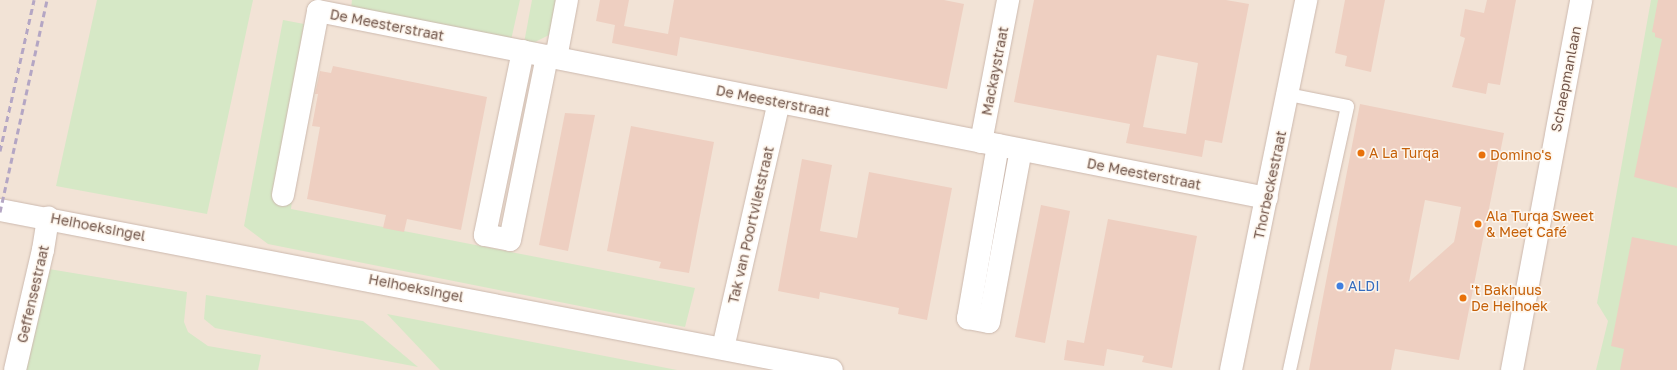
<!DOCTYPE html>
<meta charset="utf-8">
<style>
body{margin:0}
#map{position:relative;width:1677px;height:370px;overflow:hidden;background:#fbf2e7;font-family:"Golos Text",sans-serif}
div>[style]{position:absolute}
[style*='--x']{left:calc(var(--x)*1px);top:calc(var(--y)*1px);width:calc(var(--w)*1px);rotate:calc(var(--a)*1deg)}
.residential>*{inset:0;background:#f2e3d6}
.green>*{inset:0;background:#d6e8c6}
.building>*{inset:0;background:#eecfc1}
.roads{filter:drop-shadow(0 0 1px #ccb9ae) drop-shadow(0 0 1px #ccb9ae)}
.service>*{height:13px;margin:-6.5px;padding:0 6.5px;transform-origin:6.5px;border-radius:6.5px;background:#fff}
.minor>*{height:22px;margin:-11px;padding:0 11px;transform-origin:11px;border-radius:11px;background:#fff}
.tertiary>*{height:22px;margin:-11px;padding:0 11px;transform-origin:11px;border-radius:11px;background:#fff}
.rail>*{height:3px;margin-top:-1.5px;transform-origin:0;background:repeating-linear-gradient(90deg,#b4a6c4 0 6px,transparent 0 10px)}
.dots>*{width:11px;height:11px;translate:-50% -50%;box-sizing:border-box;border:2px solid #fef6ed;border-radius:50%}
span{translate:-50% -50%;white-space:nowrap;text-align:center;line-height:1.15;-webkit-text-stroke:3px #fef6ed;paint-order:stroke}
.street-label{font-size:14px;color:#73584d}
.food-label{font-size:14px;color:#c56008}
.left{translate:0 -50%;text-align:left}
.shop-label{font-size:14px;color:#366cbe}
</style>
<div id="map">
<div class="residential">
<div style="clip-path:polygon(0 0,1677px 0,1677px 370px,0 370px)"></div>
</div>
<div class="green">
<div style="clip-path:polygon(97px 0,253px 0,207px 214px,56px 186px)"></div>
<div style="clip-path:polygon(352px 0,520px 0,511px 40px,351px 9px)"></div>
<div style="clip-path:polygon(532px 0,557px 0,549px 35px,533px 43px,524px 43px)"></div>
<div style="clip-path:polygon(1651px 0,1677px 0,1677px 370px,1596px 370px,1608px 321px,1597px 303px)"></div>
<div style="clip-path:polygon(283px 20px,304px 24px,273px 197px,292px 200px,291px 209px,695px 288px,685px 327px,268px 244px,244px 226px)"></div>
<div style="clip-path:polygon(43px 268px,187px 292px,184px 322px,188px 332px,208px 346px,261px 355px,258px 370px,20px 370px)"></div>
<div style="clip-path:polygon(206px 295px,363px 321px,418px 367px,215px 328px,204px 319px)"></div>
<div style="clip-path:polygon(387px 314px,465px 329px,677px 370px,440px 370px)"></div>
</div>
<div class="building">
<div style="clip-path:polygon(600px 0,629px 0,624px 26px,668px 34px,674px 0,944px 0,964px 4px,947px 89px,680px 37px,677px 56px,612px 43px,615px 25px,596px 21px)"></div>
<div style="clip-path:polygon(evenodd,1034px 0,1226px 0,1249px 4px,1222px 143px,1205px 140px,1202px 157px,1126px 143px,1130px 124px,1014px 102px,1034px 0,1157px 55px,1198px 63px,1186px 134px,1143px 127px,1157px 55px)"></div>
<div style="clip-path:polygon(1345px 0,1385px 0,1371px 72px,1345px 66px,1347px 56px,1335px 53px)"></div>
<div style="clip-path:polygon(1487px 0,1516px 0,1500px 85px,1488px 83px,1486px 94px,1452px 87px,1465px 38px,1460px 36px,1465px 9px,1484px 13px)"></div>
<div style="clip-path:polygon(1658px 0,1677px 0,1677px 188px,1634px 177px,1662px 39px,1655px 37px,1655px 33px,1652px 32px)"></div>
<div style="clip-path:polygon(333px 66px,487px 97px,461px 230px,407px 219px,404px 232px,383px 228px,386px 215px,307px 199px,320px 127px,312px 126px,318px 94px,315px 94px,320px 71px,331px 73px)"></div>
<div style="clip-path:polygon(evenodd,1360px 104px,1504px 133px,1459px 360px,1395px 349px,1391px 370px,1309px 370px,1360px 104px,1425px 200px,1461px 207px,1457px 228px,1454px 242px,1409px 282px,1425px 200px)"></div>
<div style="clip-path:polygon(565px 113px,595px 115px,568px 251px,539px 245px)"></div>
<div style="clip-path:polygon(631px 126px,714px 142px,689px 273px,659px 268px,661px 262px,607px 251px)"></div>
<div style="clip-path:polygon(802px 159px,832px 165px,820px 231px,857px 238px,869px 172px,952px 188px,927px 320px,898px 314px,899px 308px,820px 292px,819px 299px,778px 291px)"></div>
<div style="clip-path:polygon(1041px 205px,1070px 211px,1045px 343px,1015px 337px)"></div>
<div style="clip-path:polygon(1108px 219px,1197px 236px,1172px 368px,1142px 362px,1144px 356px,1107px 349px,1104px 366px,1064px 360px,1067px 340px,1084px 343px)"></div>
<div style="clip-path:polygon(1632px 237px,1677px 246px,1677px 370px,1620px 370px,1624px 349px,1611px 346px)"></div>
</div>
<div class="roads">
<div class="service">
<div style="--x:1288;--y:94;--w:60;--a:11.5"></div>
<div style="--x:1347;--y:106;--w:270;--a:102.4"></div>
</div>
<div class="minor">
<div style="--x:523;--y:51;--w:188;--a:101.7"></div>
<div style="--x:485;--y:235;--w:25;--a:11"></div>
<div style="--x:510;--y:240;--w:188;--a:-78.6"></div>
<div style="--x:556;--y:58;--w:59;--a:-79.3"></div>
<div style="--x:981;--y:142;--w:145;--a:-79.2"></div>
<div style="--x:998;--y:145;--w:176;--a:99.8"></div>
<div style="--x:968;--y:318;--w:21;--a:11"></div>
<div style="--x:989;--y:322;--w:175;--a:-79.5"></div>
<div style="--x:283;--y:195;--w:187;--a:-79.2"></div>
<div style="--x:318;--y:11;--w:967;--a:11.15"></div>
<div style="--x:723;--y:348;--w:252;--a:-77.2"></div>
<div style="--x:15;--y:370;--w:123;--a:-76.9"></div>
<div style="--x:43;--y:250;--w:33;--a:-81"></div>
<div style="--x:1231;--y:370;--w:378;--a:-78.5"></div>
</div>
<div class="tertiary">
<div style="--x:0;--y:210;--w:847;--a:10.89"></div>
<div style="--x:1512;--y:370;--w:376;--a:-79.4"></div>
</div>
</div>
<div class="rail">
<div style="--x:0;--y:151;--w:155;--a:-77.3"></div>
<div style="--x:0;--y:212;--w:217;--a:-77.5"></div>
</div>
<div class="dots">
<div style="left:1361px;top:153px;background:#e8710a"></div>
<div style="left:1482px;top:155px;background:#e8710a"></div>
<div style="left:1478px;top:224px;background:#e8710a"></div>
<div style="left:1340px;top:286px;background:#3f7fe0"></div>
<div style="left:1463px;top:298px;background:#e8710a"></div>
</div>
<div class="street-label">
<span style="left:387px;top:25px;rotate:11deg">De Meesterstraat</span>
<span style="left:995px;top:71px;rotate:-79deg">Mackaystraat</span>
<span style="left:1566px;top:79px;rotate:-79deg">Schaepmanlaan</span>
<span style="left:773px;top:101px;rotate:11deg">De Meesterstraat</span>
<span style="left:1144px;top:174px;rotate:11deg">De Meesterstraat</span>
<span style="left:1270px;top:185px;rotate:-78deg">Thorbeckestraat</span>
<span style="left:751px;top:225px;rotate:-77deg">Tak van Poortvlietstraat</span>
<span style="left:98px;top:227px;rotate:11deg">Heihoeksingel</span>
<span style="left:416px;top:288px;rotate:11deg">Heihoeksingel</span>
<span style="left:33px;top:294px;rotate:-77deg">Geffensestraat</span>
</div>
<div class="food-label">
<span class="left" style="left:1369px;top:153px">A La Turqa</span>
<span class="left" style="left:1490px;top:155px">Domino's</span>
<span class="left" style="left:1486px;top:224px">Ala Turqa Sweet<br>&amp; Meet Café</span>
<span class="left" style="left:1471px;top:298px">'t Bakhuus<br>De Heihoek</span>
</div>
<div class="shop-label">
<span class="left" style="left:1348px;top:286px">ALDI</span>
</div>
</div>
